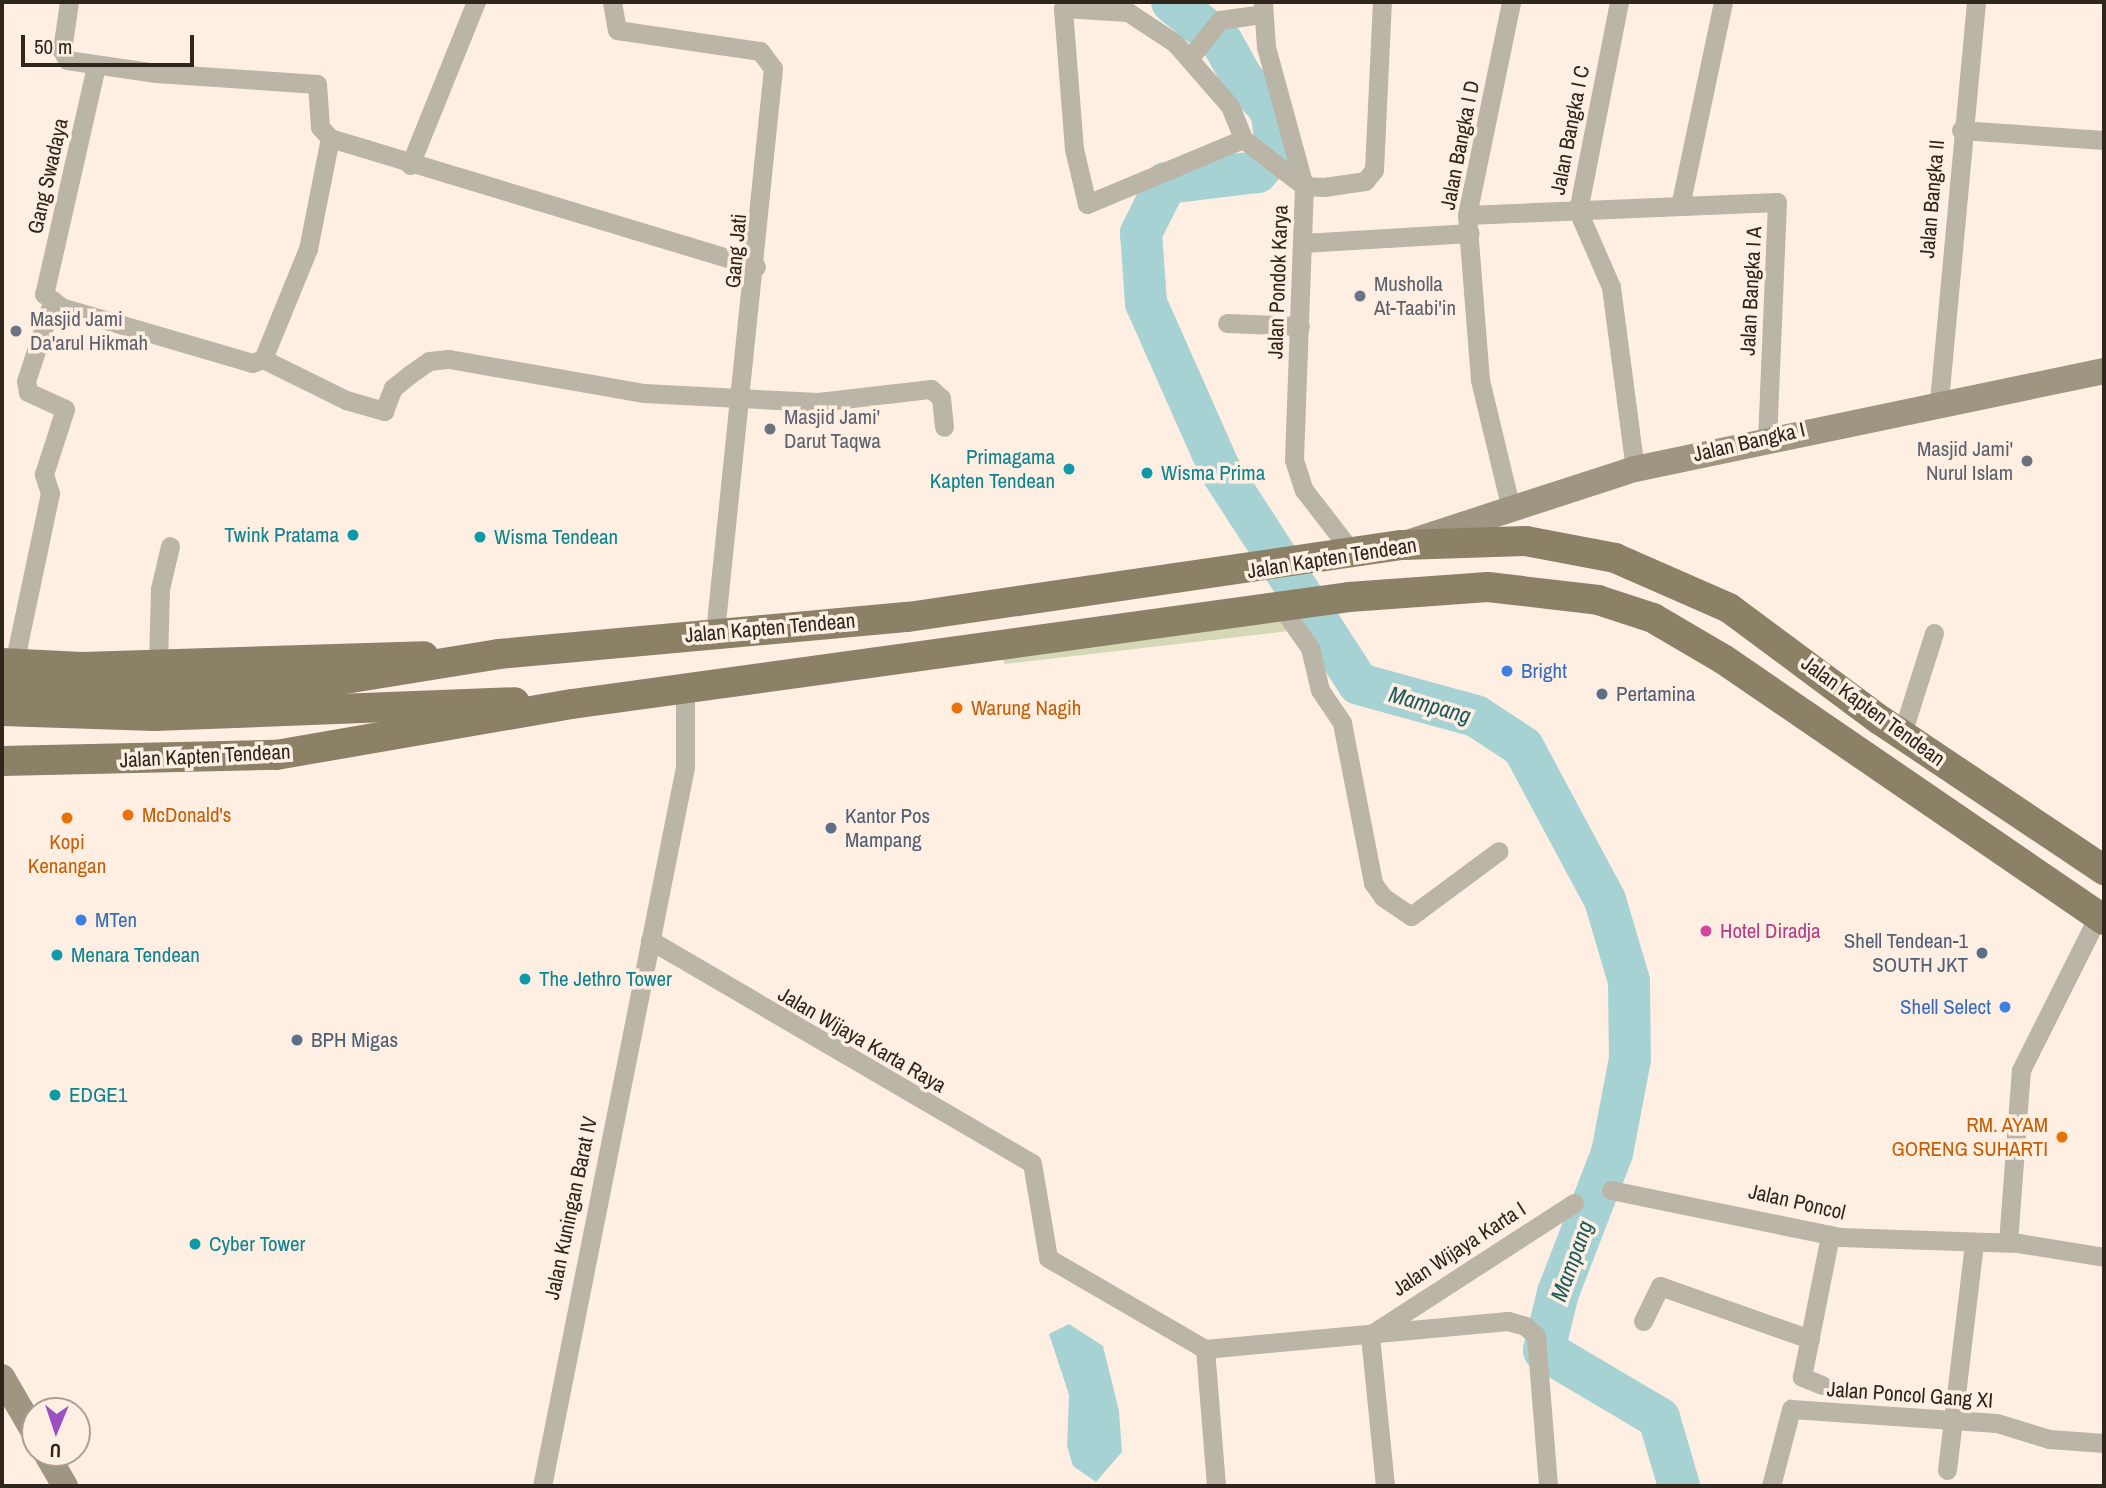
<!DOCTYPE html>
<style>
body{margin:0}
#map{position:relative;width:2106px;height:1488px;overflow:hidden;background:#ffefe3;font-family:"Archivo Narrow",sans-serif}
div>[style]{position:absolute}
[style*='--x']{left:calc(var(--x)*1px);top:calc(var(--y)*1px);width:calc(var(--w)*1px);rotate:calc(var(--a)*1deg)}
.green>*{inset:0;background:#d4d8b6}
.water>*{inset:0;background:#a6d2d4}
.river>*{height:42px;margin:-21px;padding:0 21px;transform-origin:21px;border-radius:21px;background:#a6d2d4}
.street>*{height:19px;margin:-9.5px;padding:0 9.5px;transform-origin:9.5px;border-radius:9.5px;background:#bab5a6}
.secondary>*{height:26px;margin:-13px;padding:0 13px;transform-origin:13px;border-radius:13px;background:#9e9681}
.primary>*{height:30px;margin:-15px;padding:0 15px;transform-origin:15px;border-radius:15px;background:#8b8167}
.dots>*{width:19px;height:19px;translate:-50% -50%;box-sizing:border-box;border:4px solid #ffefe3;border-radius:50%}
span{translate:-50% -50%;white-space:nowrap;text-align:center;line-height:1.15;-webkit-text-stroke:7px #ffefe3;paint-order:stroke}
.street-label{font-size:21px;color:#2e251d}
.worship-label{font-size:21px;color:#5b616d}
.left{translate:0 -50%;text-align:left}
.right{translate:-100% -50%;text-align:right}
.culture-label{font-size:21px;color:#0d838f}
.shop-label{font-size:21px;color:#366cbe}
.service-label{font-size:21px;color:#4e5e75}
.food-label{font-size:21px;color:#c56008}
.hotel-label{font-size:21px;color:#b23c85}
.water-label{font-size:23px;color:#1d5a5c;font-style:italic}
.frame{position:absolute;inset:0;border:4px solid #2e251d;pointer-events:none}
.north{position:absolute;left:21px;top:1397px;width:70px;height:70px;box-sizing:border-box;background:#ffefe3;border:2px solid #ab9e94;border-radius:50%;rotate:182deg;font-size:19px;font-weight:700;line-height:28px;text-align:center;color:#2e251d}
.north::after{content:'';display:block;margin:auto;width:24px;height:32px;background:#9a4fc2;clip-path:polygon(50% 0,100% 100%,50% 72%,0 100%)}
.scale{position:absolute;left:21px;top:35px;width:173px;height:32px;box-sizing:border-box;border:4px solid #2e251d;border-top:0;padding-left:9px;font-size:21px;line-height:24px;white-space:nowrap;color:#2e251d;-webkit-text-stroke:5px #ffefe3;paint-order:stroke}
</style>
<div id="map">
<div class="green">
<div style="clip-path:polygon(1282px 608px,1298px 630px,1005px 664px,998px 650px)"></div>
</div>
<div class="water">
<div style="clip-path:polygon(1069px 1324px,1103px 1346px,1119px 1411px,1122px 1452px,1096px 1482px,1073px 1466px,1067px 1446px,1069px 1395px,1049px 1334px)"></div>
</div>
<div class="river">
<div style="--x:1172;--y:2;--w:64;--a:38.7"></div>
<div style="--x:1222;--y:42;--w:41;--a:60.9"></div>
<div style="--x:1242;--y:78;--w:43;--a:47.8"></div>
<div style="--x:1271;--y:110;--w:40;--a:81.5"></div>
<div style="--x:1277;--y:150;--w:30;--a:132"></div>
<div style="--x:1257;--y:172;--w:92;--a:173.1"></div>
<div style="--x:1166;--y:183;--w:56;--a:116.6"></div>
<div style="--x:1141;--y:233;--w:70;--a:85.9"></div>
<div style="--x:1146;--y:303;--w:180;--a:66.1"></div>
<div style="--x:1219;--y:468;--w:257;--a:57.1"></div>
<div style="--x:1359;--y:684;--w:121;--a:15.3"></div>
<div style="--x:1476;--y:716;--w:56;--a:33.4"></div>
<div style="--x:1523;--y:747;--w:174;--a:61.8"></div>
<div style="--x:1605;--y:900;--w:84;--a:73.5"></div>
<div style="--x:1629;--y:981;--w:78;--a:89.3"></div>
<div style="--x:1630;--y:1059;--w:96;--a:100.8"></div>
<div style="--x:1612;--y:1153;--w:150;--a:111.1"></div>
<div style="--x:1558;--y:1293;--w:59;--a:103.8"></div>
<div style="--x:1544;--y:1350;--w:134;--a:30.6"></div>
<div style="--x:1659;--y:1418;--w:71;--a:73.6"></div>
</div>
<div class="street">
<div style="--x:69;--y:2;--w:49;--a:98.3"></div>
<div style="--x:62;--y:50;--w:11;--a:63"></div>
<div style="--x:67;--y:60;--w:90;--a:8.3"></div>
<div style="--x:156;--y:73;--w:161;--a:3.9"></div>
<div style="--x:317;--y:84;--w:43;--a:86"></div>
<div style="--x:320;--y:127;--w:15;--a:48"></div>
<div style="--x:330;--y:138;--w:445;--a:16.8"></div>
<div style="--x:612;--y:2;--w:28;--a:80"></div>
<div style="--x:617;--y:30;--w:145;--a:8.4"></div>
<div style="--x:760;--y:51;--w:21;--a:53"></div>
<div style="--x:773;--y:68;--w:567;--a:95.87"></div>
<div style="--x:1263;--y:2;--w:45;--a:86.2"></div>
<div style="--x:1266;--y:47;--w:144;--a:74.7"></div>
<div style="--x:1304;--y:186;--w:274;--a:92.1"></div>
<div style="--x:1294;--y:460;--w:32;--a:72"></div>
<div style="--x:1304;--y:490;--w:78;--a:52.3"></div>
<div style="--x:1619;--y:2;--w:213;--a:101.1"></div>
<div style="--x:1578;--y:211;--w:83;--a:66.5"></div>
<div style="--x:1611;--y:287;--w:184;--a:82.5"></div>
<div style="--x:1189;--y:59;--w:50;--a:-51.5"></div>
<div style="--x:1220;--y:20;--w:42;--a:-8.1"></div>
<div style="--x:96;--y:66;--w:234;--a:102.8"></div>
<div style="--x:44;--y:294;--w:21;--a:37"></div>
<div style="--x:61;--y:307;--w:199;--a:16.3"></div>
<div style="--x:252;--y:363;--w:12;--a:-20"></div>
<div style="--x:263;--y:359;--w:93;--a:26.3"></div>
<div style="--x:346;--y:400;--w:40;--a:16"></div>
<div style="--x:384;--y:411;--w:25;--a:-69"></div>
<div style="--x:393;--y:388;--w:21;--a:-39"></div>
<div style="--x:409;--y:375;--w:24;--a:-35"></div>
<div style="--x:429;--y:361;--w:20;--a:-6"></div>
<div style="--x:449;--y:359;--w:198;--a:9.9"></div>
<div style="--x:644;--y:393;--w:174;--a:3"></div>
<div style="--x:818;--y:402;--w:114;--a:-6.6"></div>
<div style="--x:931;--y:389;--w:13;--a:42"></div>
<div style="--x:941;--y:398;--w:29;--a:84"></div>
<div style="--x:1961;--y:130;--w:143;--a:4"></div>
<div style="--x:1243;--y:139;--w:169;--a:157.4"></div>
<div style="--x:1087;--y:204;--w:57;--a:-103.3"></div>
<div style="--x:1074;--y:149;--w:141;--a:-94.5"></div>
<div style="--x:1063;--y:8;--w:65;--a:3.5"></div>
<div style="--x:1128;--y:12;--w:56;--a:33.4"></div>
<div style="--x:1175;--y:43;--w:84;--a:48.9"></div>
<div style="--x:1230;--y:106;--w:35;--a:68"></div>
<div style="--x:1243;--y:139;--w:77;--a:37.6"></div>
<div style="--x:1304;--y:186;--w:20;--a:3"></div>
<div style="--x:1324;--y:187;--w:41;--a:-8.3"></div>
<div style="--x:1365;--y:181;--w:14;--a:-51"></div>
<div style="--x:1374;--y:170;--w:168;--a:-87.3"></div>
<div style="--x:410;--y:165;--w:176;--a:-68"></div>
<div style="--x:1680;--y:206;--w:208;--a:-78.1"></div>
<div style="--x:1467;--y:215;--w:310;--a:-2.4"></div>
<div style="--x:1777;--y:202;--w:235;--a:92.4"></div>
<div style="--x:1303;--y:243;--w:167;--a:-3.4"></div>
<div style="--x:1227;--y:323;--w:73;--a:2.4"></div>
<div style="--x:263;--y:359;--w:119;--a:-67.8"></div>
<div style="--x:308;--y:249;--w:113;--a:-78.8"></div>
<div style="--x:1939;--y:401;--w:401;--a:-84.7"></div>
<div style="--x:1510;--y:505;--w:129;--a:-103.5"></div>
<div style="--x:1480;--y:380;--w:166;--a:-94.5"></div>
<div style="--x:1467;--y:215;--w:217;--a:-78.3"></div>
<div style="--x:1282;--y:608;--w:49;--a:55"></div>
<div style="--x:1310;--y:648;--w:43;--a:76.6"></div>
<div style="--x:1320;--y:690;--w:40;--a:56"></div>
<div style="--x:1342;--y:723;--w:163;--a:79"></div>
<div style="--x:1373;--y:883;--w:17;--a:54"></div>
<div style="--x:1383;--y:897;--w:34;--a:34"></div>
<div style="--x:1411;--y:916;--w:109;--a:-36.5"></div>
<div style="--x:14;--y:664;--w:175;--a:-78.1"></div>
<div style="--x:50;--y:493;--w:20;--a:-108"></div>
<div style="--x:44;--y:474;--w:68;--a:-72.1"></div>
<div style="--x:65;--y:409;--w:41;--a:-155.3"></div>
<div style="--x:28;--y:392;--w:11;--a:-100"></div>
<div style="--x:26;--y:381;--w:85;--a:-71.6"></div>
<div style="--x:158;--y:665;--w:76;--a:-88.5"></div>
<div style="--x:160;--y:589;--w:44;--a:-76.9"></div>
<div style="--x:1902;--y:734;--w:106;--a:-72.4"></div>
<div style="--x:650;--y:940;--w:442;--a:30.3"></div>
<div style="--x:1032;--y:1163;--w:96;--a:80.4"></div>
<div style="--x:1048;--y:1258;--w:181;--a:30.1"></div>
<div style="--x:1611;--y:1190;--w:234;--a:11.6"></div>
<div style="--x:1840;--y:1237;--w:178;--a:1.9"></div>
<div style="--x:2018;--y:1243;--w:87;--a:9.2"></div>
<div style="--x:2008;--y:1242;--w:172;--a:-85.7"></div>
<div style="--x:2021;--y:1070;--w:172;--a:-63.4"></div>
<div style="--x:1643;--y:1321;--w:39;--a:-64"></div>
<div style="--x:1660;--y:1286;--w:159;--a:19.5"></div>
<div style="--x:1205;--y:1349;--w:304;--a:-5.3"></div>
<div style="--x:1508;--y:1321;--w:18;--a:16"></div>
<div style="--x:1525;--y:1326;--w:15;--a:42"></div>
<div style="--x:1536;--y:1336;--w:150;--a:85.4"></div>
<div style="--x:1205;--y:1349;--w:137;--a:85.4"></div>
<div style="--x:1822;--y:1385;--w:22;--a:-158"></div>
<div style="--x:1802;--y:1377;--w:145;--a:-78.8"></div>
<div style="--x:1947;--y:1470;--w:227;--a:-83.2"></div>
<div style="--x:542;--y:1486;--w:733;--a:-78.75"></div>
<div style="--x:685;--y:767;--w:77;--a:-90"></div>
<div style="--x:1385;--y:1486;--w:152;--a:-95.7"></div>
<div style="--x:1370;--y:1335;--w:243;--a:-32.9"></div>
<div style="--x:1771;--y:1486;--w:80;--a:-75.4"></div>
<div style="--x:1791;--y:1409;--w:206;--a:3.9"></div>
<div style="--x:1997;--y:1423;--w:54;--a:17.1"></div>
<div style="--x:2049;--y:1439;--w:55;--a:4.2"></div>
</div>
<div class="secondary">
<div style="--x:1413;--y:541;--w:233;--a:-18"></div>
<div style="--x:1635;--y:469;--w:479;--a:-11.8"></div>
<div style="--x:2;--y:1377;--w:66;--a:59.9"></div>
<div style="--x:46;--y:1453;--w:38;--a:60"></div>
</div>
<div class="primary">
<div style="--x:2;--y:663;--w:80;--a:2.9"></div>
<div style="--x:82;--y:667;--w:342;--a:-1.8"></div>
<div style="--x:2;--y:689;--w:153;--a:1.9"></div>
<div style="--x:155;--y:694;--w:153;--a:-3.4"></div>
<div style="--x:308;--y:685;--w:193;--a:-9.2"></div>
<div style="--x:499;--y:654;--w:411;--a:-5.2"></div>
<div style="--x:908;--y:617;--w:499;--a:-8.3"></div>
<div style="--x:1402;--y:545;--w:124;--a:-1.8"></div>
<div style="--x:1526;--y:541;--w:91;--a:10.8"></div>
<div style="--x:1615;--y:558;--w:124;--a:23.7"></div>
<div style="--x:1729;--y:608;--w:188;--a:36.6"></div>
<div style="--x:1880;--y:720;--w:270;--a:33.8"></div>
<div style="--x:2;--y:711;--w:153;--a:1.9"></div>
<div style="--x:155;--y:716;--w:360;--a:-2.2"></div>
<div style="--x:2;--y:761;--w:274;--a:-1.3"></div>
<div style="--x:276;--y:755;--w:300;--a:-9.8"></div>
<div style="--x:572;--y:704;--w:784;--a:-7.84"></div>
<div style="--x:1349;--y:597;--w:139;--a:-4.1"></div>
<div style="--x:1488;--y:587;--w:111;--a:6.7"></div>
<div style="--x:1598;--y:600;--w:58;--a:18.1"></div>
<div style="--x:1653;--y:618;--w:81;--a:30.4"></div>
<div style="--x:1723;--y:659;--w:462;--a:34.4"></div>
</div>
<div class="dots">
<div style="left:1360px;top:296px;background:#6b7280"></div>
<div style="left:16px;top:331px;background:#6b7280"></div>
<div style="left:770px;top:429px;background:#6b7280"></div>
<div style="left:2027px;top:461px;background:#6b7280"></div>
<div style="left:1069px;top:469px;background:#0f9aa8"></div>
<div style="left:1147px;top:473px;background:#0f9aa8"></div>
<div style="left:353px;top:535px;background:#0f9aa8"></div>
<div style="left:480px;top:537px;background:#0f9aa8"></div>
<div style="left:1507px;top:671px;background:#3f7fe0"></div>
<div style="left:1602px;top:694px;background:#5c6f8a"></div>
<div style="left:957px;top:708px;background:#e8710a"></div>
<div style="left:128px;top:815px;background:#e8710a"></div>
<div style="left:67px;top:818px;background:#e8710a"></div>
<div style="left:831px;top:828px;background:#5c6f8a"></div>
<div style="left:81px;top:920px;background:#3f7fe0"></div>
<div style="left:1706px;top:931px;background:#d1479c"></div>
<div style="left:1982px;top:953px;background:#5c6f8a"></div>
<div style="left:57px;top:955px;background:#0f9aa8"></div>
<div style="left:525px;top:979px;background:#0f9aa8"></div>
<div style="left:2005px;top:1007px;background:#3f7fe0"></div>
<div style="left:297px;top:1040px;background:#5c6f8a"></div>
<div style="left:55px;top:1095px;background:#0f9aa8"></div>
<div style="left:2062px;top:1137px;background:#e8710a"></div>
<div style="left:195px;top:1244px;background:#0f9aa8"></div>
</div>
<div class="street-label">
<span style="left:1570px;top:130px;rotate:-79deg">Jalan Bangka I C</span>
<span style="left:1460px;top:145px;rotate:-79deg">Jalan Bangka I D</span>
<span style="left:48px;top:176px;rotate:-77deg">Gang Swadaya</span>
<span style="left:1932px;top:199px;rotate:-85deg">Jalan Bangka II</span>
<span style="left:736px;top:251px;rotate:-85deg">Gang Jati</span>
<span style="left:1278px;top:282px;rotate:-88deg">Jalan Pondok Karya</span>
<span style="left:1751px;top:291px;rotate:-87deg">Jalan Bangka I A</span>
<span style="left:1749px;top:442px;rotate:-13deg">Jalan Bangka I</span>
<span style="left:1332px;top:558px;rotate:-9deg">Jalan Kapten Tendean</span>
<span style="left:770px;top:628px;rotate:-5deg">Jalan Kapten Tendean</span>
<span style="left:1873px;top:711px;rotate:36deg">Jalan Kapten Tendean</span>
<span style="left:205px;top:756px;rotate:-3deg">Jalan Kapten Tendean</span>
<span style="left:862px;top:1040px;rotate:30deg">Jalan Wijaya Karta Raya</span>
<span style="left:1797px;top:1202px;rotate:13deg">Jalan Poncol</span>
<span style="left:571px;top:1208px;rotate:-78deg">Jalan Kuningan Barat IV</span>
<span style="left:1459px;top:1249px;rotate:-33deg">Jalan Wijaya Karta I</span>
<span style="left:1910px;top:1395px;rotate:4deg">Jalan Poncol Gang XI</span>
</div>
<div class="worship-label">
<span class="left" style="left:1374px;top:296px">Musholla<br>At-Taabi'in</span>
<span class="left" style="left:30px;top:331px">Masjid Jami<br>Da'arul Hikmah</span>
<span class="left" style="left:784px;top:429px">Masjid Jami'<br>Darut Taqwa</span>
<span class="right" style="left:2013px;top:461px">Masjid Jami'<br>Nurul Islam</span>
</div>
<div class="culture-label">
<span class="right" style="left:1055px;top:469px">Primagama<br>Kapten Tendean</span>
<span class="left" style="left:1161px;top:473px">Wisma Prima</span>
<span class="right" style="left:339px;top:535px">Twink Pratama</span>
<span class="left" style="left:494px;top:537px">Wisma Tendean</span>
<span class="left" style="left:71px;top:955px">Menara Tendean</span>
<span class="left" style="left:539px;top:979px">The Jethro Tower</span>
<span class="left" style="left:69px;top:1095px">EDGE1</span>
<span class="left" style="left:209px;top:1244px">Cyber Tower</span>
</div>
<div class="shop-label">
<span class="left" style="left:1521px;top:671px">Bright</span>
<span class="left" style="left:95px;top:920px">MTen</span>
<span class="right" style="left:1991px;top:1007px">Shell Select</span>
</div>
<div class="service-label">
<span class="left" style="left:1616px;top:694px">Pertamina</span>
<span class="left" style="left:845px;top:828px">Kantor Pos<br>Mampang</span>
<span class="right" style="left:1968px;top:953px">Shell Tendean-1<br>SOUTH JKT</span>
<span class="left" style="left:311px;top:1040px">BPH Migas</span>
</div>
<div class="food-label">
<span class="left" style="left:971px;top:708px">Warung Nagih</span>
<span class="left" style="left:142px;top:815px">McDonald's</span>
<span style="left:67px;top:854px">Kopi<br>Kenangan</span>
<span class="right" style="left:2048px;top:1137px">RM. AYAM<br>GORENG SUHARTI</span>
</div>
<div class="hotel-label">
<span class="left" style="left:1720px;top:931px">Hotel Diradja</span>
</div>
<div class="water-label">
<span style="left:1430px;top:705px;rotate:16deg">Mampang</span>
<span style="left:1572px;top:1261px;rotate:-70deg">Mampang</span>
</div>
<div class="frame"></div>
<div class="north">U</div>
<div class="scale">50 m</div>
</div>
